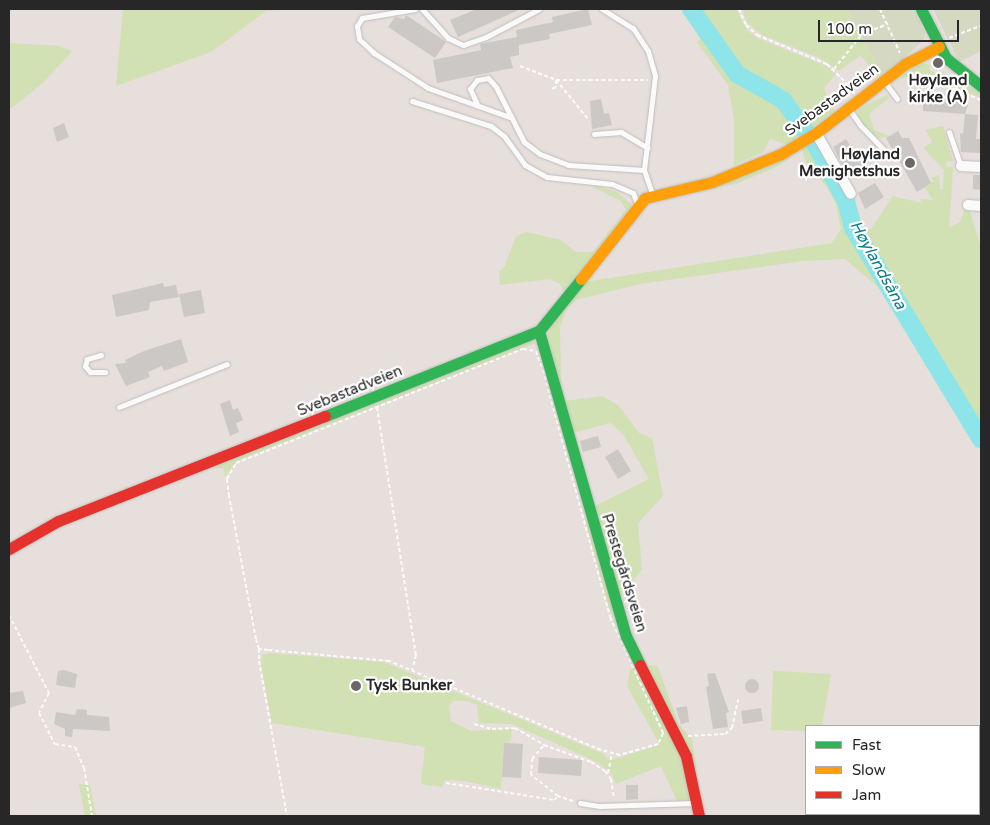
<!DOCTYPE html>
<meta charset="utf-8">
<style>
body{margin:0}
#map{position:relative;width:990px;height:825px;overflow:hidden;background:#e6dfdb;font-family:"Varela Round",sans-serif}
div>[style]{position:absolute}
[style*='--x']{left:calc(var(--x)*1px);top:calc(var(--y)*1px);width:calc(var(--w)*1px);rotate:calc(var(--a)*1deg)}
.green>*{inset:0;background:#d1e1b3}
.cemetery>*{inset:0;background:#d6d9c2}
.river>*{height:18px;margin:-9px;padding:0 9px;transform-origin:9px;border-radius:9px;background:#8de5e9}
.building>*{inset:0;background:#ccc8c5}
.round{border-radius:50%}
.path>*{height:2px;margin-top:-1px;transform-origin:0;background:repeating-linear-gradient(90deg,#fbfafa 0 4px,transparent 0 6.5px)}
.roads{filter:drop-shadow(0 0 1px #bfbdbd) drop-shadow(0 0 1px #bfbdbd)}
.lane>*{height:5px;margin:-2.5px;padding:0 2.5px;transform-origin:2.5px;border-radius:2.5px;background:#fbfafa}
.street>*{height:10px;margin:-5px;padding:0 5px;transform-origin:5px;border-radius:5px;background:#fbfafa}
.fast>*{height:11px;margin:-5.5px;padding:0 5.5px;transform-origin:5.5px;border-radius:5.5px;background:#30b455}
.slow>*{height:11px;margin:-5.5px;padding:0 5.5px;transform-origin:5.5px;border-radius:5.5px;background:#ff9f0a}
.jam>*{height:11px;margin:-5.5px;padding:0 5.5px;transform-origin:5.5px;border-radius:5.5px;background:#e5322d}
.dots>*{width:14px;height:14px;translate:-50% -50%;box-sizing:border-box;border:2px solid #fff;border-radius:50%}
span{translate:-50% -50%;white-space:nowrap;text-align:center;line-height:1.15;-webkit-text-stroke:4.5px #fff;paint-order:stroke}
.poi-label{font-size:15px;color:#272727;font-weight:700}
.right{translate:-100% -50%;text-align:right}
.left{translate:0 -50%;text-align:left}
.street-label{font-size:15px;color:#272727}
.water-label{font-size:16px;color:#0b7e8f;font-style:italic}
.frame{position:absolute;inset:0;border:10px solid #272727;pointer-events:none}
.legend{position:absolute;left:805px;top:725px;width:175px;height:90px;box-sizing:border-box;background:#fff;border:1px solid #a9a9a9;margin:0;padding:6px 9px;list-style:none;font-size:15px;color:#272727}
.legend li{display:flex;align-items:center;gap:10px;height:25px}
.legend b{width:25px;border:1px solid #a9a9a9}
.scale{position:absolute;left:818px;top:20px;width:141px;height:22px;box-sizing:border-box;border:2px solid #272727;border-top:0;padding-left:6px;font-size:15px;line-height:18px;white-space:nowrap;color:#272727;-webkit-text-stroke:4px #fff;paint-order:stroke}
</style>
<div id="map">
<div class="green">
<div style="clip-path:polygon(123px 9px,296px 9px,266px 11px,211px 52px,116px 86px)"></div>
<div style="clip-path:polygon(684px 9px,736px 9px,747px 30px,757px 38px,826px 66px,836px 74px,824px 88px,835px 111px,788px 145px,770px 139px,763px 152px,734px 165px,734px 119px,728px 85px,697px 42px,700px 39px)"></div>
<div style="clip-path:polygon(742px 9px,847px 9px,883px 77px,879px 79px,861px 55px,839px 71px,820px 58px,762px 35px,747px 23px)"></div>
<div style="clip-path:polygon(9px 43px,59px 46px,72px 51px,44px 82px,9px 110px)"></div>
<div style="clip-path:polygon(922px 63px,930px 65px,929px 70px,940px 75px,942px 72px,981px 93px,981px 98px,919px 73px,890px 82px)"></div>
<div style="clip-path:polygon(887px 95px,889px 98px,869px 114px,874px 130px,890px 136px,879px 138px,866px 131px,858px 115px,859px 109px)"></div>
<div style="clip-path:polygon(943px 126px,953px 161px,946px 162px,947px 167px,953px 167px,949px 228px,960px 222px,965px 208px,970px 211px,981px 248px,981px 445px,883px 291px,845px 259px,803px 261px,640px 284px,576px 300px,566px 310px,560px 328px,561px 381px,566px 401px,602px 396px,618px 405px,639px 433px,652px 438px,663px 496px,638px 523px,642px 569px,619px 600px,593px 507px,649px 479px,623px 434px,611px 423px,576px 432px,570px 428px,548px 336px,551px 325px,585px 282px,832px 243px,841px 229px,836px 204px,826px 186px,806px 163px,801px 147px,811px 141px,846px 193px,857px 228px,871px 229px,893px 196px,922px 203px,920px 199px,933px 200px,924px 187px,934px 181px,931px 178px,939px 175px,940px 189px,943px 189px,944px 170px,923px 148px,932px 142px,926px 130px)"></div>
<div style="clip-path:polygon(787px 156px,791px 157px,776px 167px,736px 184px,714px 188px)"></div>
<div style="clip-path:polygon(596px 186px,617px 192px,632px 205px,564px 292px,560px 284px,550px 279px,500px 285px,499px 272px,505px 266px,516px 236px,526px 232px,561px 240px,576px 252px,593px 252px,626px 210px,621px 201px,593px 187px)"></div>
<div style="clip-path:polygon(532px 340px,536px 343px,237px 461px,225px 477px,224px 469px,212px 467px)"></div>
<div style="clip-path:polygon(582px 507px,637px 667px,657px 665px,679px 724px,692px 739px,699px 787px,692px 802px,678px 803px,661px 766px,616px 784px,610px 772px,597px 762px,512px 724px,479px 723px,477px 705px,468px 701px,453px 701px,449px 706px,451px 721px,471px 731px,512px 729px,510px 743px,504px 743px,501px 789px,465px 781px,444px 780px,442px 787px,421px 784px,425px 747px,272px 723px,261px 665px,262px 655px,269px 653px,384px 662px,604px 754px,606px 758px,614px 759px,660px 745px,627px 686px,630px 670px,633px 668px,606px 600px)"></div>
<div style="clip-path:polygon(773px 671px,831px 674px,822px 726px,806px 726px,806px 731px,771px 730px)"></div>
<div style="clip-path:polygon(79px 784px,90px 785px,96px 816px,85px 816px)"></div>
</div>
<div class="cemetery">
<div style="clip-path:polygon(847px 9px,914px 9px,925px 33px,924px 40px,883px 77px)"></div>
<div style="clip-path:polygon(933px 9px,981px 9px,981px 51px,959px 62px)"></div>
</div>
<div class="river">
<div style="--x:691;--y:9;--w:80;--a:54.7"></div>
<div style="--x:737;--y:74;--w:53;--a:29.5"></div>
<div style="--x:783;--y:100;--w:54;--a:54"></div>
<div style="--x:815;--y:144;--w:65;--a:61.5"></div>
<div style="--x:846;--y:201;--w:28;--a:75"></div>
<div style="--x:853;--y:228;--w:247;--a:58.8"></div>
</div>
<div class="building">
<div style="clip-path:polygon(477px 9px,521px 9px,458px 37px,450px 20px)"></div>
<div style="clip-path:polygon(588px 9px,592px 25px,549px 34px,550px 39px,519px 45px,519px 55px,510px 57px,513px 68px,437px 83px,433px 60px,481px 50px,480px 44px,517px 37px,516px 30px,553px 22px,552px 17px)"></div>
<div style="clip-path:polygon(406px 15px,446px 42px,435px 58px,388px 27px,395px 17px,404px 19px)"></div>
<div style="clip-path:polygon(942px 93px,958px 96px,957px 102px,968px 105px,965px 114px,978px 115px,976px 139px,981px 139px,981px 153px,961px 152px,960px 133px,963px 134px,965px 114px,923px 111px,923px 101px,941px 100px)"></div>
<div style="clip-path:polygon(601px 99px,604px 114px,609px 113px,612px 125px,592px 129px,590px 101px)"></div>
<div style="clip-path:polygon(64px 123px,69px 137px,57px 142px,53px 128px)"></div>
<div style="clip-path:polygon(898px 131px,902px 138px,909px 138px,931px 183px,917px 192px,886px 138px)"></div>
<div style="clip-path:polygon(846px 139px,862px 165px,847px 174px,833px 147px)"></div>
<div style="clip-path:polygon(973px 175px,981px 175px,981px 190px,973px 189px)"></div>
<div style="clip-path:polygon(875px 183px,884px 197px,865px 209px,858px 193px)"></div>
<div style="clip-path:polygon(163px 283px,164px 287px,176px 285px,179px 297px,150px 302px,149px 310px,116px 317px,112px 295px)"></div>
<div style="clip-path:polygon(201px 290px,205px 313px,184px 317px,179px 294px)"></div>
<div style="clip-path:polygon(181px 339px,188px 362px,164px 371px,162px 366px,148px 372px,150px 377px,126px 386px,115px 364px,126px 363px,125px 360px,144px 351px)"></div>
<div style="clip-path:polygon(230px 400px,233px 410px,238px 408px,243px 420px,236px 423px,239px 432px,230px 436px,220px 404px)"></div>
<div style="clip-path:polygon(598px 436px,601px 447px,583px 452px,580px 441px)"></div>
<div style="clip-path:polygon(618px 449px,631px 471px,618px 479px,605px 457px)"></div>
<div style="clip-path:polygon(64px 670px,77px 674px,75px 688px,56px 685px,58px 671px)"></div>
<div style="clip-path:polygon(715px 673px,729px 712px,726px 713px,728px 727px,713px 729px,706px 687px,709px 686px,707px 674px)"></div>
<div class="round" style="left:745px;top:679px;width:14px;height:14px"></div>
<div style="clip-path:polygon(23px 691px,26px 703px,9px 708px,9px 693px)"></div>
<div style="clip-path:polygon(687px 706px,689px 722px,681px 724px,676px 708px)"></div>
<div style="clip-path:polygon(761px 708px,763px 721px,743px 724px,741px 711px)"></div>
<div style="clip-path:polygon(77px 709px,87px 710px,87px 715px,109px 717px,110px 731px,73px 729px,72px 737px,65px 736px,65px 729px,54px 724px,56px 712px,75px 715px)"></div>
<div style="clip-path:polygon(504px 743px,523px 744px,521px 778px,502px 777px)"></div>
<div style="clip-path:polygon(539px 757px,582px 760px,581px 776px,538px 773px)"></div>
<div style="clip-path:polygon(626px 785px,638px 785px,638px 799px,626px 800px)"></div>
</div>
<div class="path">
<div style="--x:739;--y:9;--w:17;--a:66"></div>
<div style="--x:746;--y:25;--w:15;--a:42"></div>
<div style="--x:757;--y:35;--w:76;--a:22.5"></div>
<div style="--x:827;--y:64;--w:37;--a:45"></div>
<div style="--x:880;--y:9;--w:48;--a:65.6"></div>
<div style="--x:949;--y:38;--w:34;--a:-21"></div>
<div style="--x:520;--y:66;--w:39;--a:21"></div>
<div style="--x:556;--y:80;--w:7;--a:90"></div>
<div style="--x:556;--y:87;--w:7;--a:153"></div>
<div style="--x:834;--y:69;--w:45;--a:-51.3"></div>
<div style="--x:862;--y:34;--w:28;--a:-21"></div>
<div style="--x:909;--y:77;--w:14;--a:-4"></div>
<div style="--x:923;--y:76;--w:63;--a:22.5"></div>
<div style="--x:556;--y:80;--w:92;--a:0"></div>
<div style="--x:556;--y:80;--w:52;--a:50.5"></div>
<div style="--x:523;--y:349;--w:13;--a:9"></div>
<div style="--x:536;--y:351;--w:20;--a:70"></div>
<div style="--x:543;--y:370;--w:256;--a:74.8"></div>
<div style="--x:610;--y:617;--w:128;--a:65.4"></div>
<div style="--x:663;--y:733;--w:12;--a:114"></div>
<div style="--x:658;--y:744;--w:40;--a:164"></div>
<div style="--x:620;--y:755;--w:20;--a:-165"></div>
<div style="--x:601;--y:750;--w:230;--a:-157.2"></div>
<div style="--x:389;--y:661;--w:121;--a:-174.8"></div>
<div style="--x:268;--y:650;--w:9;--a:-174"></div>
<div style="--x:259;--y:649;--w:10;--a:-107"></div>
<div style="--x:256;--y:639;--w:146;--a:-100.7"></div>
<div style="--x:229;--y:496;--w:17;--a:-97"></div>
<div style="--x:227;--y:479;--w:18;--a:-61"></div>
<div style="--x:236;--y:463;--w:309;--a:-21.7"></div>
<div style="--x:377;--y:407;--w:251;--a:81.1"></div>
<div style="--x:416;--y:655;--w:16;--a:104"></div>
<div style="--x:9;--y:615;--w:88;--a:62.9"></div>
<div style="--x:49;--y:693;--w:22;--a:117"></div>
<div style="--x:39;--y:713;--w:35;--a:63"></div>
<div style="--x:55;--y:744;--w:20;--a:9"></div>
<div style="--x:75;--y:747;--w:23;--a:67"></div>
<div style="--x:84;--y:768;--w:49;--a:80.5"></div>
<div style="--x:259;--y:649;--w:12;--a:90"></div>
<div style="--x:259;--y:661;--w:158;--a:79.8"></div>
<div style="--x:474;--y:724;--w:19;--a:16"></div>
<div style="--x:492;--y:729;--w:23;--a:-2"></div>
<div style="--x:515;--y:728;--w:34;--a:30"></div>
<div style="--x:688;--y:736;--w:37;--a:-3"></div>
<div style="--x:725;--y:734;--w:9;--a:-41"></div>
<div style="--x:732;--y:728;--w:29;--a:-78"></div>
<div style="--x:608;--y:773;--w:20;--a:-79"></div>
<div style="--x:446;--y:783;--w:109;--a:8.9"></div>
<div style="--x:554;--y:800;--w:6;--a:-45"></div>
<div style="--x:573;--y:801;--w:16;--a:-162"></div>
<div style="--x:558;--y:796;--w:34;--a:-142"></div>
<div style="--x:531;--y:775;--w:16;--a:-86"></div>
<div style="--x:532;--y:759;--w:18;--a:-49"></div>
<div style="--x:544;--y:745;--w:50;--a:19.9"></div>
<div style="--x:591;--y:762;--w:17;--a:33"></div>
<div style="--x:605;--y:771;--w:10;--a:53"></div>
<div style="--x:611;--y:779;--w:19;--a:81"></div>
</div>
<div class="roads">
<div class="lane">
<div style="--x:415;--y:9;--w:54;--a:170.4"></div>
<div style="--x:362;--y:18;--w:9;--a:122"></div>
<div style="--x:357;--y:26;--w:13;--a:81"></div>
<div style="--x:359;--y:39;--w:21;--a:43"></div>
<div style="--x:374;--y:53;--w:64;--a:32.9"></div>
<div style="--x:428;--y:88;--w:87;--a:19.5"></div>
<div style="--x:422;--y:9;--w:39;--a:48"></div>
<div style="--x:448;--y:38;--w:17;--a:25"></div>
<div style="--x:463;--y:45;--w:24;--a:-19"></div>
<div style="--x:486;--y:37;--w:60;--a:-27.8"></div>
<div style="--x:602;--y:9;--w:36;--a:32"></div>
<div style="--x:633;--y:28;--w:27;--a:57"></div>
<div style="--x:648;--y:51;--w:26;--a:74"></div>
<div style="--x:655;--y:76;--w:95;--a:96.7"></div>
<div style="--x:884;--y:81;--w:22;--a:54"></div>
<div style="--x:412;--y:101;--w:83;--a:17.6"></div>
<div style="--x:491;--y:126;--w:16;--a:38"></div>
<div style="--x:504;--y:136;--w:36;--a:54"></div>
<div style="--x:525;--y:165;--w:25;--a:29"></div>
<div style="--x:547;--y:177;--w:65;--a:6.1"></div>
<div style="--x:612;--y:184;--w:23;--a:23"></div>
<div style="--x:633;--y:193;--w:11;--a:68"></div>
<div style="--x:478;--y:106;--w:19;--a:-115"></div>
<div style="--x:470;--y:89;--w:11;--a:-52"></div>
<div style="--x:477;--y:80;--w:11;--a:-10"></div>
<div style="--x:488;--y:78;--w:12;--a:48"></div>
<div style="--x:496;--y:87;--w:62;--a:63"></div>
<div style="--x:524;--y:142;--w:20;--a:37"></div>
<div style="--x:540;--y:154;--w:30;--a:21"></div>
<div style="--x:568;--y:165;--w:76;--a:3.8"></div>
<div style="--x:644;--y:170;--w:24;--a:71"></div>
<div style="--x:849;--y:109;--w:19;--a:55"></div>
<div style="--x:860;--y:125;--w:33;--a:46"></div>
<div style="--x:949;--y:132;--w:36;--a:71"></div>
<div style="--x:594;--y:134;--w:27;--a:-4"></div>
<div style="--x:621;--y:132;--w:31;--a:31"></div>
<div style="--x:101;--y:355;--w:15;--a:164"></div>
<div style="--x:87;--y:359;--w:7;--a:106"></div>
<div style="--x:85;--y:366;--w:8;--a:50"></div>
<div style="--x:90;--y:372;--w:15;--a:0"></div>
<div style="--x:119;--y:407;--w:116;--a:-21.7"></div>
<div style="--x:580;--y:803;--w:20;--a:9"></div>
<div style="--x:600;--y:806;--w:95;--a:-1.8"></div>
</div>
<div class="street">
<div style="--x:816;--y:133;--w:70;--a:60.2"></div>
<div style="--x:961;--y:166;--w:20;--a:3"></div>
<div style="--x:968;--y:205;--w:13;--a:4"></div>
</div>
<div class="fast">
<div style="--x:921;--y:9;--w:55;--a:63"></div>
<div style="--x:946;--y:58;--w:45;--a:38.7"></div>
<div style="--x:539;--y:331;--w:317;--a:74.1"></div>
<div style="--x:626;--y:636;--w:32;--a:64"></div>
<div style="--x:325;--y:416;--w:230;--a:-21.7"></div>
<div style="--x:539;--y:331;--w:67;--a:-51.1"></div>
</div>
<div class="slow">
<div style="--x:581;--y:279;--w:103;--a:-51.7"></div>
<div style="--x:645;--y:198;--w:69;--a:-13.4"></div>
<div style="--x:712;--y:182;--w:74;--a:-22.1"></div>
<div style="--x:781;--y:154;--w:41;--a:-31"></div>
<div style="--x:816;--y:133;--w:113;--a:-37.8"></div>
<div style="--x:905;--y:64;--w:38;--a:-27"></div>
</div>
<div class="jam">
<div style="--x:9;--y:549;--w:56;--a:-29.7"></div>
<div style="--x:58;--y:521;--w:287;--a:-21.5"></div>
<div style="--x:640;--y:665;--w:102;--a:63.2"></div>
<div style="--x:686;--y:756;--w:61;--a:77.8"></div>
</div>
</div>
<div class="dots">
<div style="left:938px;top:63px;background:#6a6766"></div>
<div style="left:910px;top:163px;background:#6a6766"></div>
<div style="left:356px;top:686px;background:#6a6766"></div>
</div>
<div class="poi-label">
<span style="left:938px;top:89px">Høyland<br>kirke (A)</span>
<span class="right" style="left:900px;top:163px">Høyland<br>Menighetshus</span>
<span class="left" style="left:366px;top:686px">Tysk Bunker</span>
</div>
<div class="street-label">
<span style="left:832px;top:100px;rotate:-36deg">Svebastadveien</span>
<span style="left:350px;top:391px;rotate:-22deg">Svebastadveien</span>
<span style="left:624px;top:573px;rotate:73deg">Prestegårdsveien</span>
</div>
<div class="water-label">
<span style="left:878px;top:265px;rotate:61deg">Høylandsåna</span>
</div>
<div class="frame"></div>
<ul class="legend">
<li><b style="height:6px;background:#30b455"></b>Fast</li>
<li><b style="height:6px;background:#ff9f0a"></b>Slow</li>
<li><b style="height:6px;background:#e5322d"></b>Jam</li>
</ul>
<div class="scale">100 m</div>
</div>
